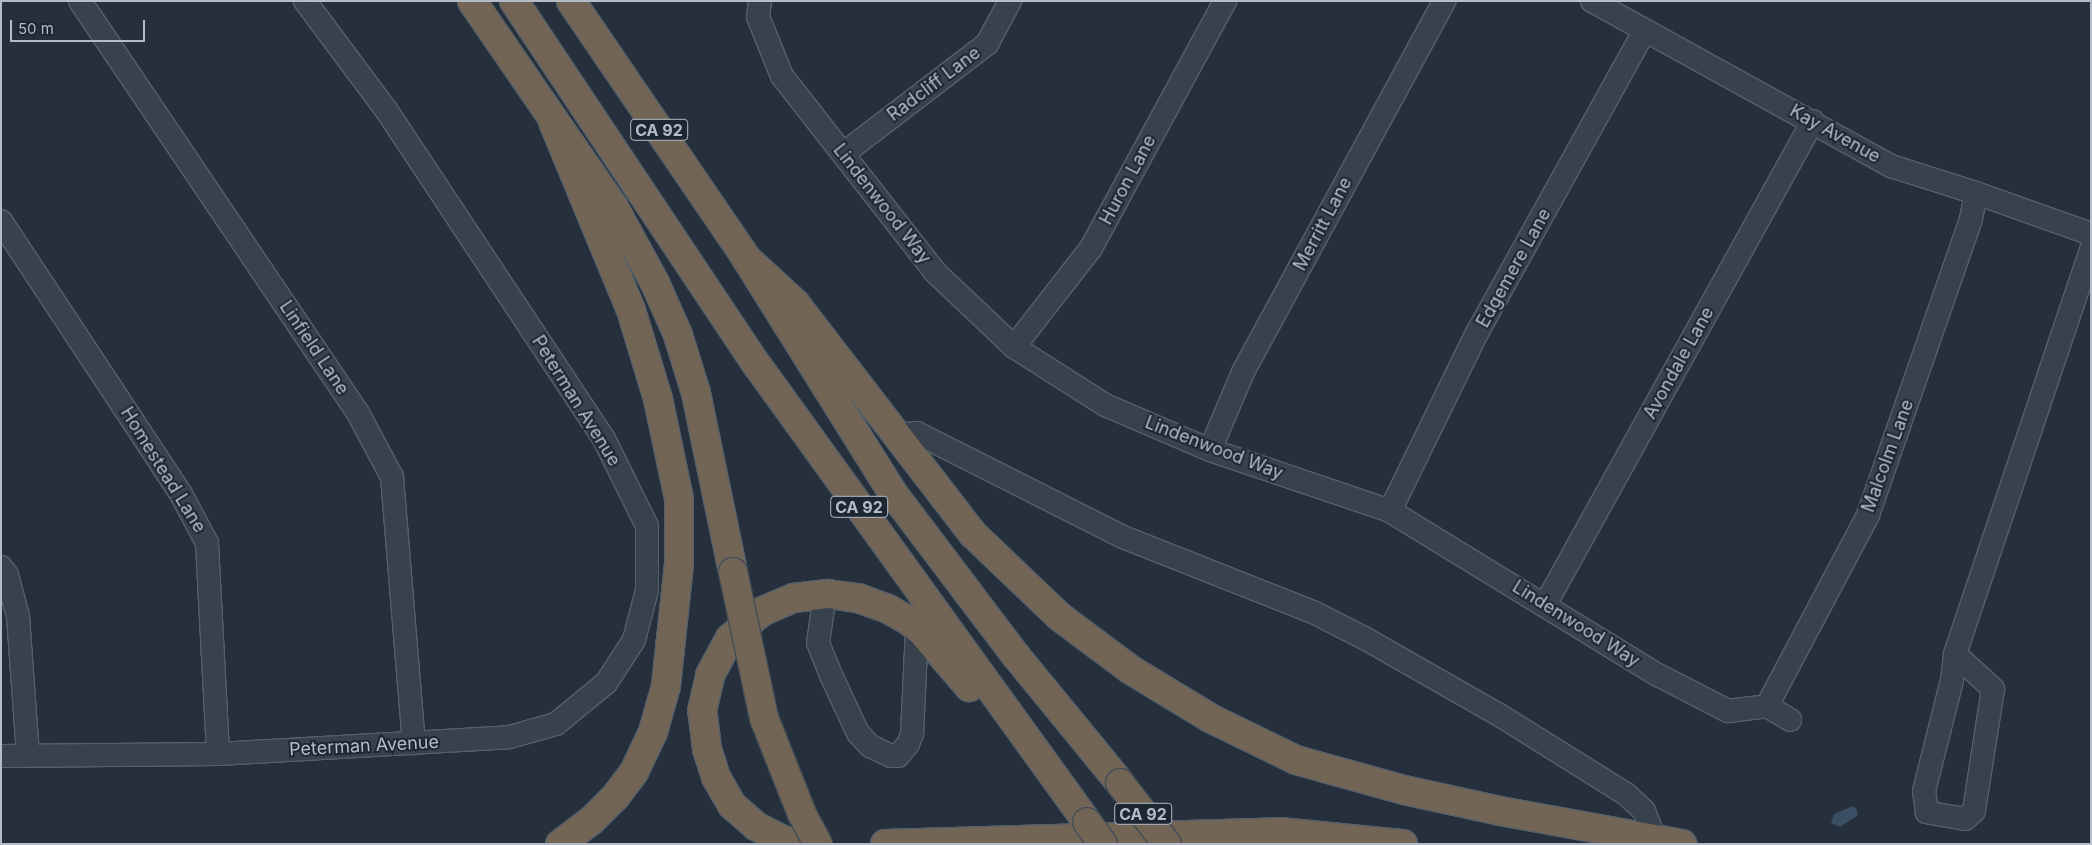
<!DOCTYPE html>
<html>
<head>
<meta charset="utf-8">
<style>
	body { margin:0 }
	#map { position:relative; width:2092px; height:845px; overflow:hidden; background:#25303c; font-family:Inter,sans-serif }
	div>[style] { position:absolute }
	.water>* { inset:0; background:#3b4f64 }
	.roads { filter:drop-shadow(1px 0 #56606a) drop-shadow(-1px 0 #56606a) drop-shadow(0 1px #56606a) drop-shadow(0 -1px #56606a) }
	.minor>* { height:22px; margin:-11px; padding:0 11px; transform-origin:11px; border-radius:11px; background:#38424c }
	.highway>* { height:28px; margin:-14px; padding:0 14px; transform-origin:14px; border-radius:14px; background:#726556 }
	.bridges { filter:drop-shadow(1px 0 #434d57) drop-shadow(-1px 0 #434d57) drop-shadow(0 1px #434d57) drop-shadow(0 -1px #434d57) }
	.highway-bridge>* { height:28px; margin:-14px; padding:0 14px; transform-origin:14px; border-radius:14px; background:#726556 }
	span { translate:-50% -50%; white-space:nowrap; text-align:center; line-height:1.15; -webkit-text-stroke:4px #1d2731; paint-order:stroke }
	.shield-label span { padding:1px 4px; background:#1d2731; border:1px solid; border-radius:4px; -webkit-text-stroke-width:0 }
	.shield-label { font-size:16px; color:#b4bdc7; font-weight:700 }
	.street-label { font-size:18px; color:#b4bdc7 }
	.frame { position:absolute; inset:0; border:2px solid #b4bdc7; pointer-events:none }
	.scale { position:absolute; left:10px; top:20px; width:135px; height:22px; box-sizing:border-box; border:2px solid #b4bdc7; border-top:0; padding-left:6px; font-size:15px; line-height:18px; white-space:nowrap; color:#b4bdc7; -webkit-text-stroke:4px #1d2731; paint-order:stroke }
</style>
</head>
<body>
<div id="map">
	<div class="water">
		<div style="clip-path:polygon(1853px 806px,1857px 810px,1857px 816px,1840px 827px,1831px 823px,1834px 814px)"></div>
	</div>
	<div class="roads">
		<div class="minor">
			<div style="left:80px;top:1px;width:499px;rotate:56deg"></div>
			<div style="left:359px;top:415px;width:70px;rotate:62deg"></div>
			<div style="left:392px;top:477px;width:267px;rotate:85.3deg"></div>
			<div style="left:760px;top:1px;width:16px;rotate:97deg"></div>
			<div style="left:758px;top:17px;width:64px;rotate:67.9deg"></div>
			<div style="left:782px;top:76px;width:249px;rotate:52deg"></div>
			<div style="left:935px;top:272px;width:109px;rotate:43.5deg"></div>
			<div style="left:1014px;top:347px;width:108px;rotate:32.5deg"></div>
			<div style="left:1105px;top:405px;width:114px;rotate:23.2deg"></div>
			<div style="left:1210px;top:450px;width:190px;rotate:18.7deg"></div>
			<div style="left:1390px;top:511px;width:314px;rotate:31.5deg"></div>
			<div style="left:1658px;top:675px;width:79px;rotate:27.2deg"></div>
			<div style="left:1728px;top:711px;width:39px;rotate:-7deg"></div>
			<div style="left:1767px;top:706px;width:27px;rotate:31deg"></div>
			<div style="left:1592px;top:1px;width:342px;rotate:28.9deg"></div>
			<div style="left:1891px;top:166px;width:89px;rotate:17.6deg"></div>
			<div style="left:1976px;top:193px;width:122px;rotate:19.6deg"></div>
			<div style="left:843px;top:154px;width:181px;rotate:-37.4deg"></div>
			<div style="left:987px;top:44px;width:49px;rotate:-61.9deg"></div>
			<div style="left:1px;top:221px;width:327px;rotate:56.6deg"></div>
			<div style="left:181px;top:494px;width:55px;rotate:62deg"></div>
			<div style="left:207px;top:543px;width:211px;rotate:87deg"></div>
			<div style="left:1014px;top:347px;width:125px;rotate:-52.1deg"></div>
			<div style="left:1091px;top:248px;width:281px;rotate:-61.5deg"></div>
			<div style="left:897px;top:435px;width:20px;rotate:-6deg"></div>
			<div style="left:917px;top:433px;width:231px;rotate:26.8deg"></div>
			<div style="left:1123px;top:537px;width:206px;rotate:21.6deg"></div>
			<div style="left:1315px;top:613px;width:57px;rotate:27deg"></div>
			<div style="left:1366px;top:639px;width:155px;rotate:29.7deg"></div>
			<div style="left:1501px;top:716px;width:147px;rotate:32deg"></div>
			<div style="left:1626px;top:794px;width:25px;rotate:43deg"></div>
			<div style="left:1644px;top:811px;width:30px;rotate:69deg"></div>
			<div style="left:1210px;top:450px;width:87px;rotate:-67deg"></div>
			<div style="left:1244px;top:370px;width:420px;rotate:-61.5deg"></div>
			<div style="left:1390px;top:511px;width:198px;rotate:-64deg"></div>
			<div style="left:1477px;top:333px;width:346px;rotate:-61deg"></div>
			<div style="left:1px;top:567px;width:10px;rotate:53deg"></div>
			<div style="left:7px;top:575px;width:42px;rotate:75deg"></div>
			<div style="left:18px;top:616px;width:138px;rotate:85.9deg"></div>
			<div style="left:825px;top:594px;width:49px;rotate:98.1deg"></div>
			<div style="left:818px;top:643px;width:32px;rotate:68deg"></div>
			<div style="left:830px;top:673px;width:66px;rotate:65deg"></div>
			<div style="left:858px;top:733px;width:18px;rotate:47deg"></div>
			<div style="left:870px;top:746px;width:23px;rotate:25deg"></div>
			<div style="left:891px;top:756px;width:7px"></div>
			<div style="left:898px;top:756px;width:16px;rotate:-50deg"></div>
			<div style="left:908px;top:744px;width:11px;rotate:-68deg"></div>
			<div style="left:912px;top:734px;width:106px;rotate:-87.3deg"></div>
			<div style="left:1545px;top:605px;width:553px;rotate:-61.03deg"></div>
			<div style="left:1955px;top:654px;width:52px;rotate:42.6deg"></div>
			<div style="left:1993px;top:689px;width:123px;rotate:98.9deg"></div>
			<div style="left:1974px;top:811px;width:12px;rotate:138deg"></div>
			<div style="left:1965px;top:819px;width:39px;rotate:-170deg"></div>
			<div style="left:1927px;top:812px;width:21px;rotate:-98deg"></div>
			<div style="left:1924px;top:791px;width:114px;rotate:-75.8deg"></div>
			<div style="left:1952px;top:680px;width:26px;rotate:-83deg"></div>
			<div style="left:1955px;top:654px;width:427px;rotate:-71.4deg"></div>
			<div style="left:1767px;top:706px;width:216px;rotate:-62.1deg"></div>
			<div style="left:1868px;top:515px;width:313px;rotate:-70.8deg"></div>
			<div style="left:1971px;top:219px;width:26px;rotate:-79deg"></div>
			<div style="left:1px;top:756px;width:217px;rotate:-0.5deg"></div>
			<div style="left:218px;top:754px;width:292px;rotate:-3.3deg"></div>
			<div style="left:510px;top:737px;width:48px;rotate:-15.8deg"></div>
			<div style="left:556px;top:724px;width:65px;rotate:-39.4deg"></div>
			<div style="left:606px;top:683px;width:51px;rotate:-56.9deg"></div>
			<div style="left:634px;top:640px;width:52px;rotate:-75.4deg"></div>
			<div style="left:647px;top:590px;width:64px;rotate:-90deg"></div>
			<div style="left:647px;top:526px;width:97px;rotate:-116.3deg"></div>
			<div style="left:604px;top:439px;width:393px;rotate:-123.5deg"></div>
			<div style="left:387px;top:111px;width:137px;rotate:-126.7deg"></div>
		</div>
		<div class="highway">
			<div style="left:472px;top:1px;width:249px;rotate:55.5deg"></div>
			<div style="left:613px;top:206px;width:88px;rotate:61.4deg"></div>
			<div style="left:655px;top:283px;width:57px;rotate:66.1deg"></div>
			<div style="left:678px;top:335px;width:61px;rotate:72.8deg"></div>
			<div style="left:696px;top:393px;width:183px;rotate:78.3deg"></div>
			<div style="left:514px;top:1px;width:438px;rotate:56.3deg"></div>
			<div style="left:757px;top:365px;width:564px;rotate:54.17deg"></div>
			<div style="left:571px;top:1px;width:311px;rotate:55.7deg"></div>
			<div style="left:746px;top:258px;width:276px;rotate:58deg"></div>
			<div style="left:892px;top:492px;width:207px;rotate:52.9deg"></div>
			<div style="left:1017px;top:657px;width:163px;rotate:50.7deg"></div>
			<div style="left:553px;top:122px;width:204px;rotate:67.5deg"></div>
			<div style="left:631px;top:310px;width:93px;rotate:73.1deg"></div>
			<div style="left:658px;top:399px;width:102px;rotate:78.1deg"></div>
			<div style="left:679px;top:499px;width:65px;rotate:90deg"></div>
			<div style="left:679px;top:564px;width:123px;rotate:96.1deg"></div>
			<div style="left:666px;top:686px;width:48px;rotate:105.8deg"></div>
			<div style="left:653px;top:732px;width:44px;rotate:115.4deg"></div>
			<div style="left:634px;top:772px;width:31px;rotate:127deg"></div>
			<div style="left:615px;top:797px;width:33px;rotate:135deg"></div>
			<div style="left:592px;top:820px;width:40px;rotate:143deg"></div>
			<div style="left:746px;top:258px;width:67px;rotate:42.6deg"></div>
			<div style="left:795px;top:303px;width:292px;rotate:52.4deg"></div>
			<div style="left:973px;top:534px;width:120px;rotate:43.7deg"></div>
			<div style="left:1060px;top:617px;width:89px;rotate:36.7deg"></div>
			<div style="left:1131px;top:670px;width:95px;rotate:31.2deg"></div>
			<div style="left:1212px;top:719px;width:93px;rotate:26deg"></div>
			<div style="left:1296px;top:760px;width:112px;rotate:15.5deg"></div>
			<div style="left:1404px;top:790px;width:98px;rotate:12.3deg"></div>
			<div style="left:1500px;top:811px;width:185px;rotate:10.3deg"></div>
			<div style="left:799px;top:844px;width:16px;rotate:-166deg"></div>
			<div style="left:783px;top:840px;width:30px;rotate:-153deg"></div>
			<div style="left:756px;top:826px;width:32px;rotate:-139deg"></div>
			<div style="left:732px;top:805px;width:32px;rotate:-120deg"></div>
			<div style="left:716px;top:777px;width:29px;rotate:-108deg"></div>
			<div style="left:707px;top:749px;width:38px;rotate:-97deg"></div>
			<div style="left:702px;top:711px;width:37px;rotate:-77deg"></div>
			<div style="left:710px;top:675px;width:42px;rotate:-61.6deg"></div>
			<div style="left:730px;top:638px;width:43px;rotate:-39.3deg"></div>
			<div style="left:763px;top:611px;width:34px;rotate:-23deg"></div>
			<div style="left:794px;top:598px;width:34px;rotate:-7deg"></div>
			<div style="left:828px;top:594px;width:30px;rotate:8deg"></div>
			<div style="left:858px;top:598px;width:32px;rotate:20deg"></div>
			<div style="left:888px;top:609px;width:23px;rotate:29deg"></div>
			<div style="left:908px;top:620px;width:17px;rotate:40deg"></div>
			<div style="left:921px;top:631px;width:74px;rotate:49.4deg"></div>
			<div style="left:885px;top:844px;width:395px;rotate:-1.7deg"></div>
			<div style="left:1280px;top:832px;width:124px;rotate:5.6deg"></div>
		</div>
	</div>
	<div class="bridges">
		<div class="highway-bridge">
			<div style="left:733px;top:572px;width:149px;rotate:78deg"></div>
			<div style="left:764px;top:718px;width:103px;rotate:68.4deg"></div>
			<div style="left:802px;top:814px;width:34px;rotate:62deg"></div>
			<div style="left:1120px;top:783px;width:77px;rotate:52.4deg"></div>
			<div style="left:1087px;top:822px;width:27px;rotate:54deg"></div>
		</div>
	</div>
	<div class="shield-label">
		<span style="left:659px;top:130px">CA 92</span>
		<span style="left:859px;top:507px">CA 92</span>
		<span style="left:1143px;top:814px">CA 92</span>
	</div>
	<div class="street-label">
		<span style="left:934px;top:84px;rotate:-37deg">Radcliff Lane</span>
		<span style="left:1835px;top:134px;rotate:29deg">Kay Avenue</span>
		<span style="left:1128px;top:180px;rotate:-62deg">Huron Lane</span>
		<span style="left:882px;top:204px;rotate:52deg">Lindenwood Way</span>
		<span style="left:1323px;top:224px;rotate:-62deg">Merritt Lane</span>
		<span style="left:1514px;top:268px;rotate:-61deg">Edgemere Lane</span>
		<span style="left:314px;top:348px;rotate:56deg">Linfield Lane</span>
		<span style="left:1679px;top:363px;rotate:-61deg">Avondale Lane</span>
		<span style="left:576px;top:401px;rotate:58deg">Peterman Avenue</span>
		<span style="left:1214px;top:448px;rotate:21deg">Lindenwood Way</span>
		<span style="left:1888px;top:456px;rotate:-70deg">Malcolm Lane</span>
		<span style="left:163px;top:470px;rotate:58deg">Homestead Lane</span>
		<span style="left:1576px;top:624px;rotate:32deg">Lindenwood Way</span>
		<span style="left:364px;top:746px;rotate:-3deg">Peterman Avenue</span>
	</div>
	<div class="frame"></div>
	<div class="scale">50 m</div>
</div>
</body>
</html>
